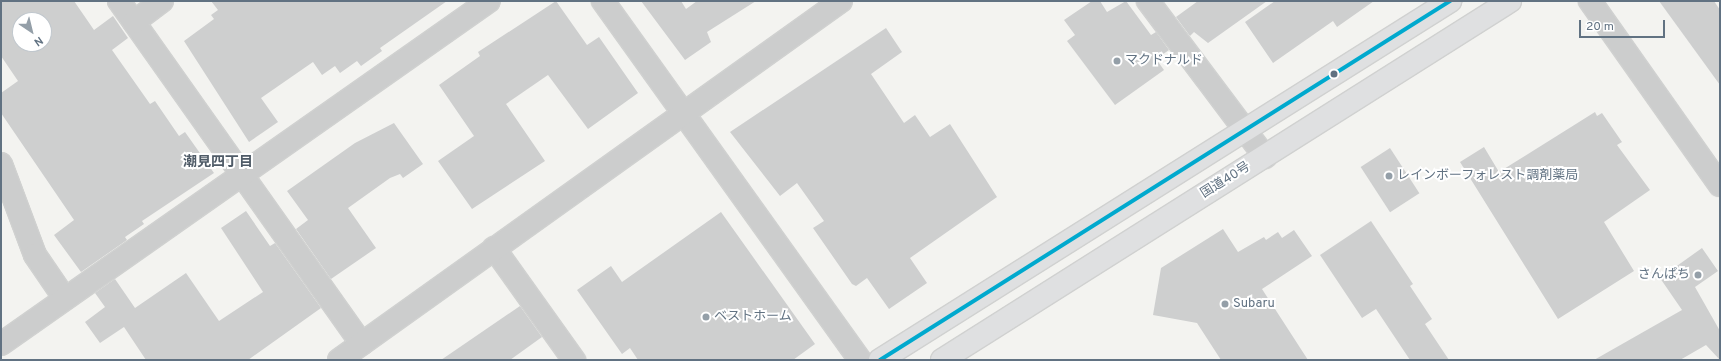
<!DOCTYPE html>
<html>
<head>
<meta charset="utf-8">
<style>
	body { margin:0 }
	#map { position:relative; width:1721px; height:361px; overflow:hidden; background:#f3f3f0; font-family:Overpass,"Noto Sans JP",sans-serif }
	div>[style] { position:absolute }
	.building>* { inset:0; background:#cecfcf; transform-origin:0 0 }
	.roads { filter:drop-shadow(1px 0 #d0d1d0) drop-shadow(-1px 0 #d0d1d0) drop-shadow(0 1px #d0d1d0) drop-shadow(0 -1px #d0d1d0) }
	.minor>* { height:22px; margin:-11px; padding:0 11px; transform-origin:11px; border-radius:11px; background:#cccdcd }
	.tertiary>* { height:22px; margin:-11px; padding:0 11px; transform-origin:11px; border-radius:11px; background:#cccdcd }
	.trunk>* { height:22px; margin:-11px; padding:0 11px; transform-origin:11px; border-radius:11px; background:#dfe0e1 }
	.bus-1>* { height:4px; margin:-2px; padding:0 2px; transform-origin:2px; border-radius:2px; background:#00a9ce }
	.dots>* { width:11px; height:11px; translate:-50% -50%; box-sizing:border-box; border:2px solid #fff; border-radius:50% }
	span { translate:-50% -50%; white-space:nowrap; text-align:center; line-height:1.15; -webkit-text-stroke:4px #fff; paint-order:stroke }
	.poi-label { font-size:13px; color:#617282 }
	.left { translate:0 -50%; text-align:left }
	.right { translate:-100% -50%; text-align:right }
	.street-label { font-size:13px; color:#617282 }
	.neighbourhood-label { font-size:14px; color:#4f5b67; font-weight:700 }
	.frame { position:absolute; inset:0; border:2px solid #617282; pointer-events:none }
	.north { position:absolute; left:12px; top:12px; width:40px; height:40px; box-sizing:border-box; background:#fff; border:1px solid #c0c7cd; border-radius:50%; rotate:145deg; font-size:11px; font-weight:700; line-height:16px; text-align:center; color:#617282 }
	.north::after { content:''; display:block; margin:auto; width:14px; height:18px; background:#949fa8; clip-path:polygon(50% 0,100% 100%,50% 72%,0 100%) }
	.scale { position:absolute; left:1579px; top:20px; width:86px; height:18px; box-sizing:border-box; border:2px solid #617282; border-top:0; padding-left:5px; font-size:12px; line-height:14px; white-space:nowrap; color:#617282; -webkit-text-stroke:3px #fff; paint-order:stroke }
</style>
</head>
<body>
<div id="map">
	<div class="building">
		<div style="clip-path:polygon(evenodd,1px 1px,74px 1px,94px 30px,113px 16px,128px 38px,112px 50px,150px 104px,155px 101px,179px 136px,185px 132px,214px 173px,142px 221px,144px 224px,125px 237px,127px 240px,81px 272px,54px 235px,74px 220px,1px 113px,1px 93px,18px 81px,1px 56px,1px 1px,20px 20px,44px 20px,44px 44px,20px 44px,20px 20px)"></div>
		<div style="clip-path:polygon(211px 1px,447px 1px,380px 48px,382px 51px,361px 66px,357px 61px,340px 73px,335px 66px,322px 75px,313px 62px,261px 98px,278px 122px,249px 142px,184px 41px,214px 19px,211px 15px,218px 10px)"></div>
		<div style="clip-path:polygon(556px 1px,587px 45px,599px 37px,638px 93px,588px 129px,548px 75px,506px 104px,545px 161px,472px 209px,438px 161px,474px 136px,439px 85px,480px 56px,478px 52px)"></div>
		<div style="clip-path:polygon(641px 1px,681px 1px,686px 9px,697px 1px,756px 1px,707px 32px,711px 42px,685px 60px)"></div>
		<div style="clip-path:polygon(1092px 1px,1100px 1px,1107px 12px,1126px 1px,1151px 35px,1156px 32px,1169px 50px,1156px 59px,1164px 70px,1115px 105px,1067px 41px,1075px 35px,1064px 20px)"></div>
		<div style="clip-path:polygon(1198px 1px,1267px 1px,1208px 43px,1194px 32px,1190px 36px,1176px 17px)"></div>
		<div style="clip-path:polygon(1275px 1px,1374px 1px,1337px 27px,1333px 21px,1273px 63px,1245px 22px)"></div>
		<div style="clip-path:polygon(1659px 1px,1714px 1px,1720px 10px,1720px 85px)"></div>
		<div style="clip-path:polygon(886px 28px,902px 52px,871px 74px,904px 123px,915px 115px,930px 137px,950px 124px,997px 197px,910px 258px,927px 283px,889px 309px,867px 278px,856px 286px,852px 284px,813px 228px,824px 221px,797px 183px,780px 196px,730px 132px)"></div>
		<div style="clip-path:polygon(1595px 112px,1597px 116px,1602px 113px,1622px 142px,1617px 145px,1650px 190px,1604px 222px,1634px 271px,1558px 319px,1460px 162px,1484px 147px,1499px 172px)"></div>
		<div style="clip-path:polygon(394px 123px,423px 164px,403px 178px,400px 174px,390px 178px,348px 208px,376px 248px,331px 279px,296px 229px,308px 220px,287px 191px,355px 143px)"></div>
		<div style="left:1390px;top:148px;width:54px;height:35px;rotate:57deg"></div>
		<div style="clip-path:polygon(246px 211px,270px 246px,275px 243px,321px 308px,248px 360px,146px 360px,124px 327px,100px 343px,85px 322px,105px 307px,95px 293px,115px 279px,135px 308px,186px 273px,219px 321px,263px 292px,221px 228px)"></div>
		<div style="clip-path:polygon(721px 212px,815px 344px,793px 360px,638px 360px,630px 348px,622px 354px,577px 290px,611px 266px,622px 282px)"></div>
		<div style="clip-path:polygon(1371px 221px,1413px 284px,1410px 286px,1432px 319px,1425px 324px,1449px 360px,1410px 360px,1376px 309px,1362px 318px,1320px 255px)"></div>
		<div style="clip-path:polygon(1223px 229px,1238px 252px,1264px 237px,1266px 240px,1278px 232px,1282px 238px,1294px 230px,1312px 256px,1262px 289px,1308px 360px,1221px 360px,1197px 323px,1153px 315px,1161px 268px)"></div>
		<div style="clip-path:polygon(1702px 248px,1718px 271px,1695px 287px,1720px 331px,1720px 360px,1706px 345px,1680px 360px,1594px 360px,1682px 310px,1660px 278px)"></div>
		<div style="clip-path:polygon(520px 306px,542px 337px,510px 360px,441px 360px)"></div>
	</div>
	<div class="roads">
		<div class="minor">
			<div style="left:119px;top:1px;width:420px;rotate:54.7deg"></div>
			<div style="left:603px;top:1px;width:442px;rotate:54.4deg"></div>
			<div style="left:1148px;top:1px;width:195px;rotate:53.1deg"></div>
			<div style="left:134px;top:22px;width:35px;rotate:-37deg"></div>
			<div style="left:1px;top:164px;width:97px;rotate:69.5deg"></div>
			<div style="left:35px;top:255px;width:53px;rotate:55.7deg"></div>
			<div style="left:494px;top:248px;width:138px;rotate:54.5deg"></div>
			<div style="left:1px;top:344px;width:596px;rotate:-35.1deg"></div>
		</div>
		<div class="tertiary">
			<div style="left:1590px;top:1px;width:225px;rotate:54.8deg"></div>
			<div style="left:339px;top:360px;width:617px;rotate:-35.57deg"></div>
		</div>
		<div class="trunk">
			<div style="left:880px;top:360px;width:674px;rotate:-32.2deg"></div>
			<div style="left:942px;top:360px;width:672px;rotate:-32.29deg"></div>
		</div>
	</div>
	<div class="bus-1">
		<div style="left:880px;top:360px;width:674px;rotate:-32.2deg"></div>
	</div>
	<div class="dots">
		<div style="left:1117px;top:61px;background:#949fa8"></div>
		<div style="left:1334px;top:74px;background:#617282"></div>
		<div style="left:1389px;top:176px;background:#949fa8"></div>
		<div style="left:1698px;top:275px;background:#949fa8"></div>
		<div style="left:1225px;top:304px;background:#949fa8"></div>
		<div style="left:706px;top:317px;background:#949fa8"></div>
	</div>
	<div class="poi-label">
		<span class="left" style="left:1125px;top:61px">マクドナルド</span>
		<span class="left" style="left:1397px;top:176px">レインボーフォレスト調剤薬局</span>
		<span class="right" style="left:1690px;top:275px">さんぱち</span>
		<span class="left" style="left:1233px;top:304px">Subaru</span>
		<span class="left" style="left:714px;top:317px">ベストホーム</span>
	</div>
	<div class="street-label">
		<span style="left:1226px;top:181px;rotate:-32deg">国道40号</span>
	</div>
	<div class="neighbourhood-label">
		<span style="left:218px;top:163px">潮見四丁目</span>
	</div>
	<div class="frame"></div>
	<div class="north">N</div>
	<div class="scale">20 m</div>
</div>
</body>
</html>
